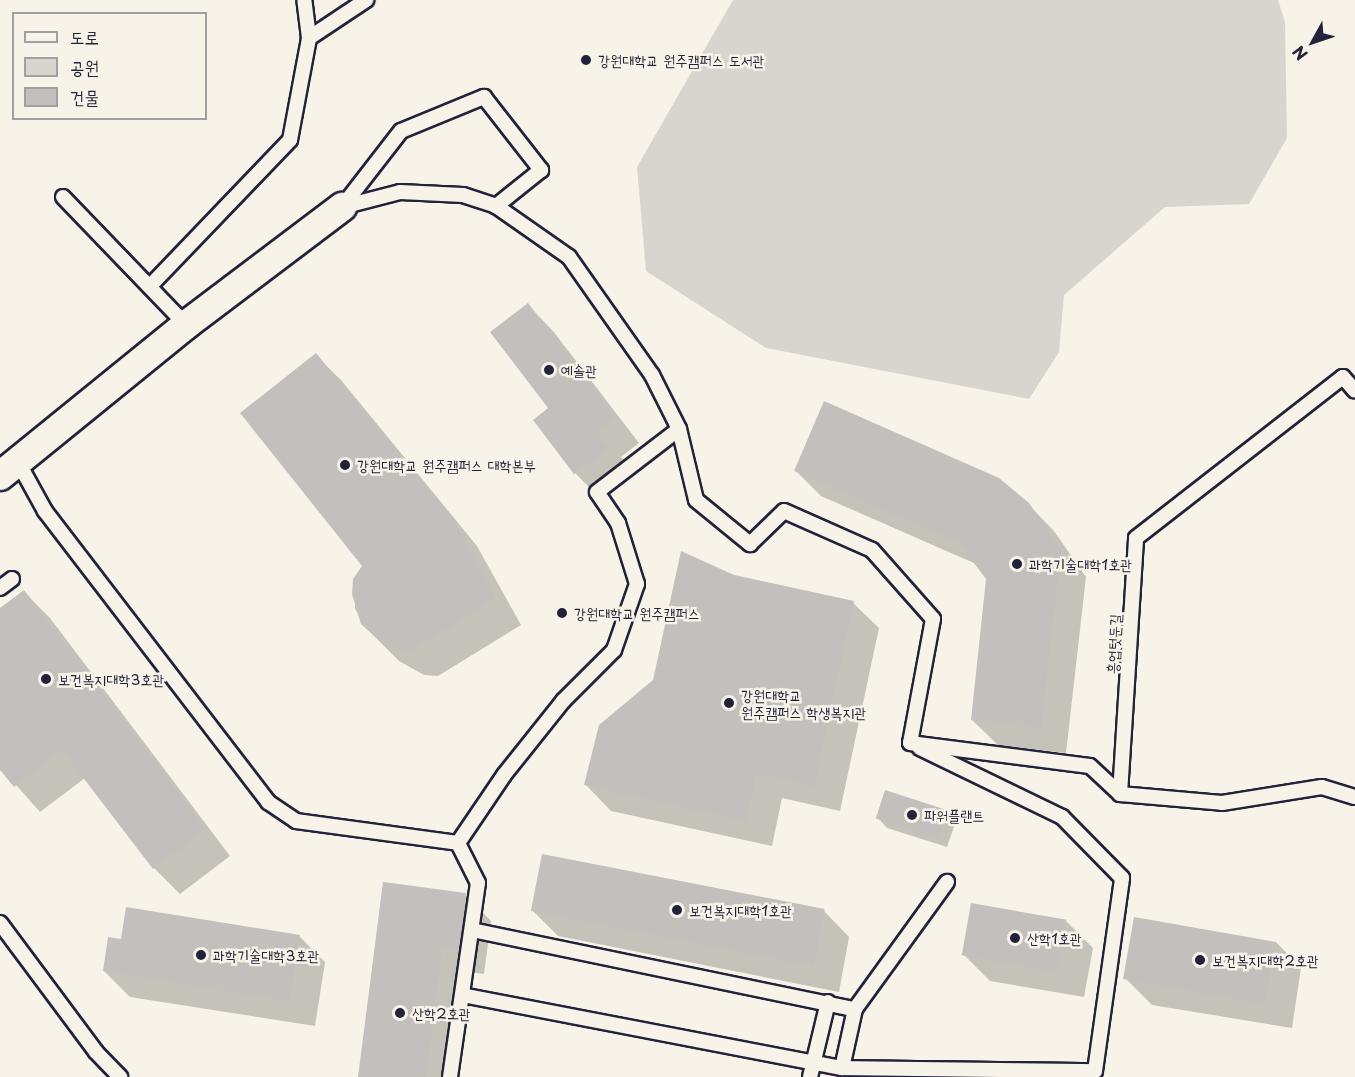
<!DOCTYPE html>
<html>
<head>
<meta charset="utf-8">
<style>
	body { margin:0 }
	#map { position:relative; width:1355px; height:1077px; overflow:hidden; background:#f7f3e8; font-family:"Playpen Sans","Poor Story",sans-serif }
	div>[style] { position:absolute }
	.green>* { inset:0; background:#d8d5cf }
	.shadow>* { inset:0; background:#0003 }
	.building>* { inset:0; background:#c2bfbd; transform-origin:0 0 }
	.roads { filter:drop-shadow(2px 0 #22223b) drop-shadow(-2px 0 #22223b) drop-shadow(0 2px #22223b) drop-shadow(0 -2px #22223b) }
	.service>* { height:14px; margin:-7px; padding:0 7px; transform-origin:7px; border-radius:7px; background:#f7f3e8 }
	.minor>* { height:28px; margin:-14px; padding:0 14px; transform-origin:14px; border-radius:14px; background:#f7f3e8 }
	.dots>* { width:16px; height:16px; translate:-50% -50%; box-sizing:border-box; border:3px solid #f7f3e8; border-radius:50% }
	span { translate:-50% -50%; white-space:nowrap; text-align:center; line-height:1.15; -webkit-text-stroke:5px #f7f3e8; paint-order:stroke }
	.poi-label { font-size:15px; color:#22223b }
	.left { translate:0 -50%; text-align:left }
	.street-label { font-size:15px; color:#22223b }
	.legend { position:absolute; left:12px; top:12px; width:195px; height:108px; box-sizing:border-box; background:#f7f3e8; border:2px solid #a29fa3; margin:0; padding:8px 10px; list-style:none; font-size:18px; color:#22223b }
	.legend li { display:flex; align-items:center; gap:12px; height:30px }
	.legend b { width:30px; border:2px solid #a29fa3 }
	.north { position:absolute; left:1283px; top:12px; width:60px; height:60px; -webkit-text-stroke:4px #f7f3e8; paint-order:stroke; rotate:230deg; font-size:16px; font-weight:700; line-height:24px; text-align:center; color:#22223b }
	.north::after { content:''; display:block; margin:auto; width:21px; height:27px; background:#22223b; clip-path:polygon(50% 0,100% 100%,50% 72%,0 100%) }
</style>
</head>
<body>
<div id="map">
	<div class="green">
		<div style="clip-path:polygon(733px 0,1278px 0,1285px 22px,1287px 138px,1249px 204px,1165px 207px,1064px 295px,1059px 352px,1029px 399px,766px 348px,646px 271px,637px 167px)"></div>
	</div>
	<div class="shadow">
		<div style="clip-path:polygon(528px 305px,553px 331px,639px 443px,621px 457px,634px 474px,601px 499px,575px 473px,535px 420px,551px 408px)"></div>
		<div style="clip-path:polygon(315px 355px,341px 380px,477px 546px,521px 625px,438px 676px,424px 675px,399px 661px,372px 634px,355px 609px,355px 579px,364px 566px)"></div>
		<div style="clip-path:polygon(795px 470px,1028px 504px,1054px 531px,1086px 577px,1066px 753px,998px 745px,972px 720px,988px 578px,976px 564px,821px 496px)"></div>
		<div style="clip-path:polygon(24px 592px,50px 618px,230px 856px,180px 894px,154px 868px,85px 778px,40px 812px,0 767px,0 610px)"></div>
		<div style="clip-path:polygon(853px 603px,879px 628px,840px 811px,782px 798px,772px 846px,611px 811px,586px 785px,654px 681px)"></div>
		<div style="clip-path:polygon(946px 812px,956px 821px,947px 847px,887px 828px,878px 818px)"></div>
		<div style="clip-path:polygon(465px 895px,491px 921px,484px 974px,468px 972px,454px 1077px,359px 1077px)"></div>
		<div style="clip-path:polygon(532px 910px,824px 911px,849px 937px,839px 992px,558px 936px)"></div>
		<div style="clip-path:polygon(1067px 922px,1093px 948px,1084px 997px,990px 981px,964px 955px)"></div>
		<div style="clip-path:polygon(299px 936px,325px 962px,315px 1026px,130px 997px,104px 971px,122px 941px)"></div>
		<div style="clip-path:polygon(1276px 942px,1301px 968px,1292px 1028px,1152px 1005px,1126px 979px)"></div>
	</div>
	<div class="building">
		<div style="clip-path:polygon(528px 303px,615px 417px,596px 431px,609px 448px,574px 474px,533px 420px,548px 408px,490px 332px)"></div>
		<div style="clip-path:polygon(316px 353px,452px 518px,496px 598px,411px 651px,384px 645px,361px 624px,352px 594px,353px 579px,362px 566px,240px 413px)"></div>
		<div style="clip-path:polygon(824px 401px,999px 478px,1029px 503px,1061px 550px,1041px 728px,971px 720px,986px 579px,958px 542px,794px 471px)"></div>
		<div style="clip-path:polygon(681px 551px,734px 575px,854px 601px,814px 786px,756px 773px,746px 821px,584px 785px,599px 725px,653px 680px)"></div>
		<div style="clip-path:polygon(24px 590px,206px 829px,153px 869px,62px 750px,14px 787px,0 770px,0 608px)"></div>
		<div style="left:885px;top:790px;width:65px;height:30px;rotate:18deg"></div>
		<div style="left:542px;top:854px;width:288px;height:58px;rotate:11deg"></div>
		<div style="clip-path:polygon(383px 882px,466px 893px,459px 949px,442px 947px,426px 1077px,358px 1077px)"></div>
		<div style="left:971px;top:903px;width:97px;height:53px;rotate:10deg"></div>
		<div style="clip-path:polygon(126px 907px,300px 935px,290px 1001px,103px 971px,108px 937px,121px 939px)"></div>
		<div style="left:1134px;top:917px;width:144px;height:63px;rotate:10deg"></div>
	</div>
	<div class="roads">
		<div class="service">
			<div style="left:309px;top:38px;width:69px;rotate:-33.7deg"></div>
			<div style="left:63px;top:197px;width:178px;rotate:46.1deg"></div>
			<div style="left:342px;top:207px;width:60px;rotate:-14.5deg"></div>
			<div style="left:400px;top:192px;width:63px;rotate:2.7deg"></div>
			<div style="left:463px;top:195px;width:35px;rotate:18deg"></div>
			<div style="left:496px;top:206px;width:89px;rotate:34.9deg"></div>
			<div style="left:569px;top:257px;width:144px;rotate:54.9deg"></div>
			<div style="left:652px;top:375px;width:60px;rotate:63.4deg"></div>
			<div style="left:679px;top:429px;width:73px;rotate:76.5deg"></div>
			<div style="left:696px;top:500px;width:70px;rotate:39.2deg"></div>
			<div style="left:750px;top:544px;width:47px;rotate:-44.1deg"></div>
			<div style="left:784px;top:511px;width:96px;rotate:23.9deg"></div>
			<div style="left:872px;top:550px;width:92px;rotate:48.5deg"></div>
			<div style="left:933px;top:619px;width:126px;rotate:100.5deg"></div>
			<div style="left:910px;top:743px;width:181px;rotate:7.3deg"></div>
			<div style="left:1090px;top:766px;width:41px;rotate:43deg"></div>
			<div style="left:342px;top:207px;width:96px;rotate:-52.2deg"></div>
			<div style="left:401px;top:131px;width:90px;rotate:-22.3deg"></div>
			<div style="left:484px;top:97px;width:93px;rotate:52deg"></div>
			<div style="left:541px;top:170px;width:58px;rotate:141.3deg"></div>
			<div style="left:151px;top:285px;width:201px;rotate:-46.2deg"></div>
			<div style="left:290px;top:140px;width:104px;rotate:-79.4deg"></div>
			<div style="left:309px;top:38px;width:38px;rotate:-97deg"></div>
			<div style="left:18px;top:462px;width:56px;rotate:61.1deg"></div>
			<div style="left:45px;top:511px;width:367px;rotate:52.5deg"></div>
			<div style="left:268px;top:802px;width:34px;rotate:34deg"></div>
			<div style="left:296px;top:821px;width:163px;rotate:7.7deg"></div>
			<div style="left:0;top:588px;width:15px;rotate:-37deg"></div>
			<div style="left:1120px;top:794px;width:256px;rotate:-86.4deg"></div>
			<div style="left:1136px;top:538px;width:262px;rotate:-37.9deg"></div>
			<div style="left:1343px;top:377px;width:18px;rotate:49deg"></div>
			<div style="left:1120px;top:794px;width:102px;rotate:5deg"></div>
			<div style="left:1222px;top:803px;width:101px;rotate:-9.1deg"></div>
			<div style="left:1322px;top:787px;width:34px;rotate:17deg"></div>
			<div style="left:0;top:923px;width:161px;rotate:53.3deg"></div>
			<div style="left:96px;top:1052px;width:35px;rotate:46deg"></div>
			<div style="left:472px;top:930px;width:391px;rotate:11.7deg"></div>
			<div style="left:462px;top:995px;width:387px;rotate:10.9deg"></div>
			<div style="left:842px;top:1068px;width:253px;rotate:0.7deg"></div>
			<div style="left:1095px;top:1071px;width:195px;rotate:-82deg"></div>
			<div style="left:1122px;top:878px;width:86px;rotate:-134.5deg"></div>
			<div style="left:1062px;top:817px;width:158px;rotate:-154.1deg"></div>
			<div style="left:842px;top:1068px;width:60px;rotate:-77.6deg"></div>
			<div style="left:855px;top:1009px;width:157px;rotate:-54.1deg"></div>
			<div style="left:450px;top:1077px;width:196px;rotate:-81.8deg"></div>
			<div style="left:478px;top:883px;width:45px;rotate:-116.6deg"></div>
			<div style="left:458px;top:843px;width:82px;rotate:-55.9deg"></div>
			<div style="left:504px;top:775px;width:95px;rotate:-51.4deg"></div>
			<div style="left:563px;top:701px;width:72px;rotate:-45deg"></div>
			<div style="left:614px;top:650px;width:70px;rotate:-70.8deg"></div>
			<div style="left:637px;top:584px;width:64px;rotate:-107.3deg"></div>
			<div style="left:618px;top:523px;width:37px;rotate:-124deg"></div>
			<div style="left:597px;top:492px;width:103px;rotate:-37.5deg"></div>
			<div style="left:810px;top:1077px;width:77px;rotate:-76.5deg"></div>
		</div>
		<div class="minor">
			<div style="left:0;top:476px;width:240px;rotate:-39.1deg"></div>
			<div style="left:186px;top:325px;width:196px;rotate:-37.1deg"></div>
		</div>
	</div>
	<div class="dots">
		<div style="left:586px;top:60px;background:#22223b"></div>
		<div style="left:549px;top:370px;background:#22223b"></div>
		<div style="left:345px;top:465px;background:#22223b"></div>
		<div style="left:1017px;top:564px;background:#22223b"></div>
		<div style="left:562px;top:613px;background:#22223b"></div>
		<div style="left:46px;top:679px;background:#22223b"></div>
		<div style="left:729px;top:703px;background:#22223b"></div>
		<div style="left:912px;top:815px;background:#22223b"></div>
		<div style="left:677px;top:910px;background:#22223b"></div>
		<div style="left:1015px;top:938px;background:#22223b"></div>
		<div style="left:201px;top:955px;background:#22223b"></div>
		<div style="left:1200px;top:960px;background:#22223b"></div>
		<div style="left:400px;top:1013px;background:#22223b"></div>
	</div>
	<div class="poi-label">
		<span class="left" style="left:598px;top:60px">강원대학교 원주캠퍼스 도서관</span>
		<span class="left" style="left:561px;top:370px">예솔관</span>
		<span class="left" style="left:357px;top:465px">강원대학교 원주캠퍼스 대학본부</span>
		<span class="left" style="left:1029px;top:564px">과학기술대학1호관</span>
		<span class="left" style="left:574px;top:613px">강원대학교 원주캠퍼스</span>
		<span class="left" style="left:58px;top:679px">보건복지대학3호관</span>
		<span class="left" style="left:741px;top:703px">강원대학교<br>원주캠퍼스 학생복지관</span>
		<span class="left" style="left:924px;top:815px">파워플랜트</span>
		<span class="left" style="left:689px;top:910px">보건복지대학1호관</span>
		<span class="left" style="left:1027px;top:938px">산학1호관</span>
		<span class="left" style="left:213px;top:955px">과학기술대학3호관</span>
		<span class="left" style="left:1212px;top:960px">보건복지대학2호관</span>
		<span class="left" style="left:412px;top:1013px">산학2호관</span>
	</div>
	<div class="street-label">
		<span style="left:1113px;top:644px;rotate:-87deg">흥업텃둔길</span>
	</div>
	<ul class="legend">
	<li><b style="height:8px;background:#f7f3e8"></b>도로</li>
	<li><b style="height:16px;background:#d8d5cf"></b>공원</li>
	<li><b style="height:16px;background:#c2bfbd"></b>건물</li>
	</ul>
	<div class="north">N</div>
</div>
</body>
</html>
